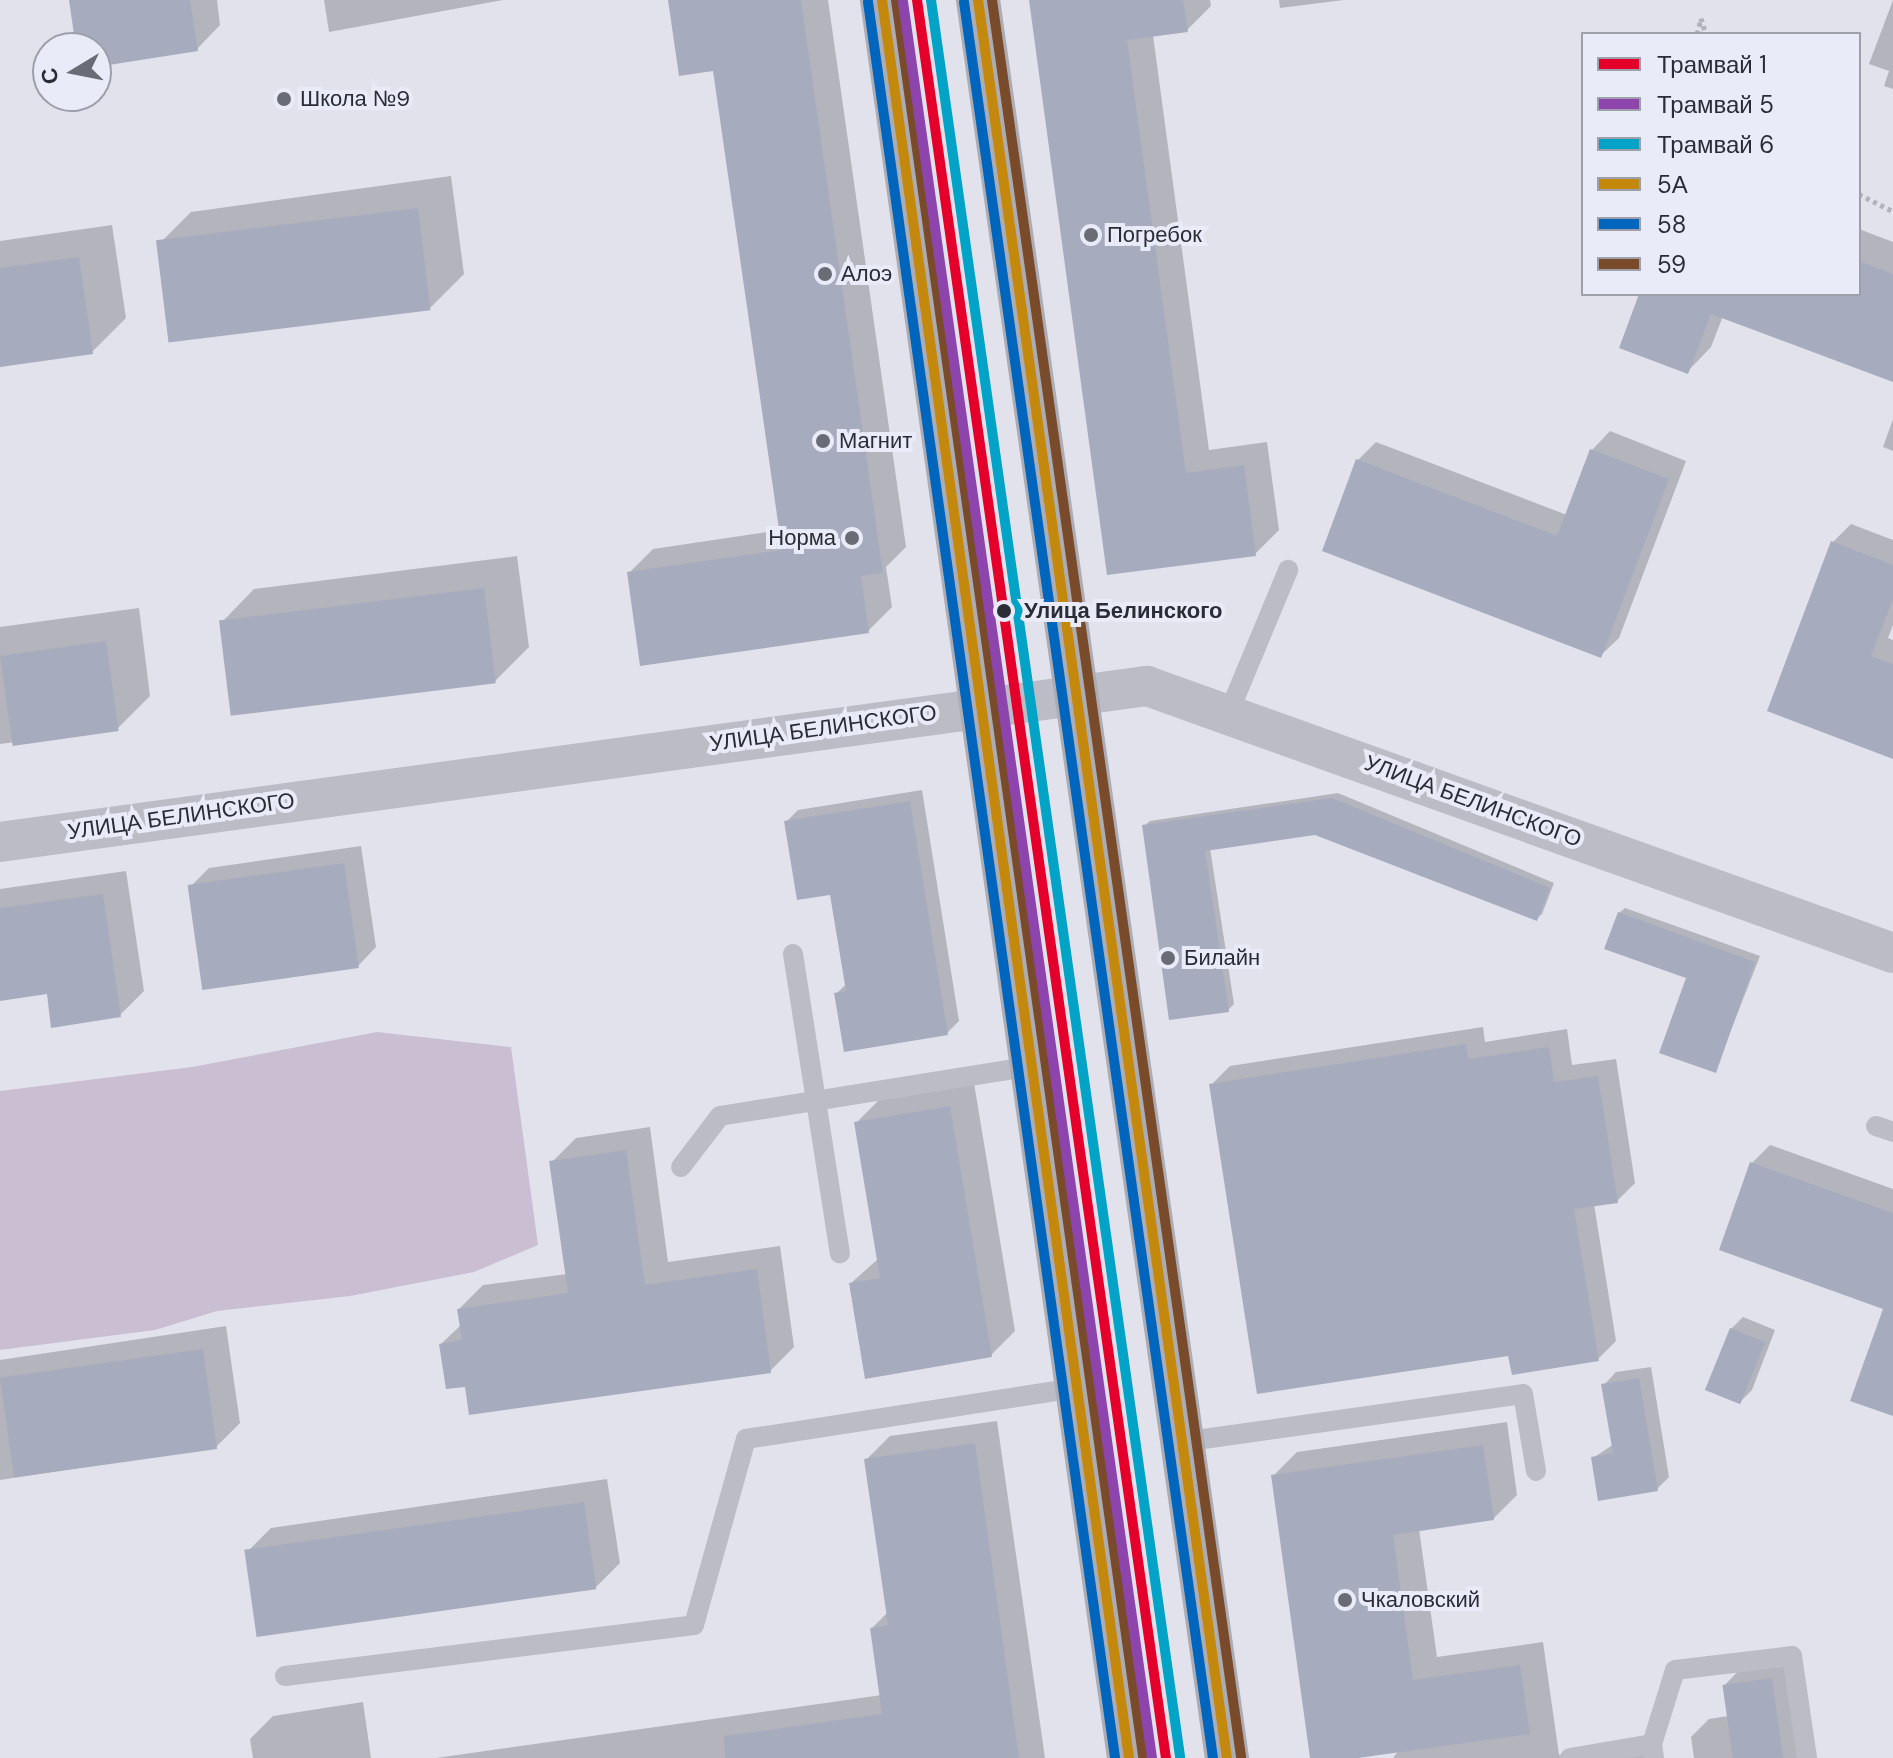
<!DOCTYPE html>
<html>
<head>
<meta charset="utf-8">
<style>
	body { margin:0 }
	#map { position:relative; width:1893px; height:1758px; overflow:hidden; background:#e2e2ec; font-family:"DM Sans",sans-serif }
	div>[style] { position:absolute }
	.green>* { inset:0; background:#cabed2 }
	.shadow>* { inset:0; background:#0003 }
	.building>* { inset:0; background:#a6acbe; transform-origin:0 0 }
	.path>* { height:5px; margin-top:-2.5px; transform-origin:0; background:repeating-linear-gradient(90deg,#b2b2bc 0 4px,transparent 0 8px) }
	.lane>* { height:20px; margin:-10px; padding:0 10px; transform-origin:10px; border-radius:10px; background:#bbbcc5 }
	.street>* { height:40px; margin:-20px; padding:0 20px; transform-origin:20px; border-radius:20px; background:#bbbcc5 }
	.secondary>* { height:44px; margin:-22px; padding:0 22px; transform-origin:22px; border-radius:22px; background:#acacb5 }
	.bus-1>* { height:10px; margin:-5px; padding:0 5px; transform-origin:5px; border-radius:5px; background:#c4880d }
	.bus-2>* { height:10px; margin:-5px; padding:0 5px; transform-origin:5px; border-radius:5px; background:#0065bd }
	.bus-3>* { height:10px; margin:-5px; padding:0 5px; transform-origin:5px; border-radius:5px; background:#7a4b2a }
	.tram-1>* { height:10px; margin:-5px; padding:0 5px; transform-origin:5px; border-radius:5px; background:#e4002b }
	.tram-2>* { height:10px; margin:-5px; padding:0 5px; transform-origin:5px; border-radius:5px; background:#8e44ad }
	.tram-3>* { height:10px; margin:-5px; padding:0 5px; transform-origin:5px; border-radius:5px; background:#02a3c6 }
	.dots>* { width:22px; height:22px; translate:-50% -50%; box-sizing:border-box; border:4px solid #eaebf8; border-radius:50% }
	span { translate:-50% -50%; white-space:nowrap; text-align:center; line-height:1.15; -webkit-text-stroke:8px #eaebf8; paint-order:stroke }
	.poi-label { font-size:22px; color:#2a2d35 }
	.left { translate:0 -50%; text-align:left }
	.right { translate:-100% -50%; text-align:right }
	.stop-label { font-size:22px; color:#2a2d35; font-weight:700 }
	.street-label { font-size:22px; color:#2a2d35 }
	.legend { position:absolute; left:1581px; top:32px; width:280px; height:264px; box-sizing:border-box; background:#eaebf8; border:2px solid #9d9faa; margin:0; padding:10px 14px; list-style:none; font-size:24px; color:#2a2d35 }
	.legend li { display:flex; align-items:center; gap:16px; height:40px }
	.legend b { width:40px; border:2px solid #9d9faa }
	.north { position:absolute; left:32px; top:32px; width:80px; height:80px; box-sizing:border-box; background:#eaebf8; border:2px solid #9d9faa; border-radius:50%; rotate:260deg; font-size:22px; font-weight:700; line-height:32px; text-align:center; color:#2a2d35 }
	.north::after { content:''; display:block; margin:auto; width:28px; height:36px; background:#6a6c75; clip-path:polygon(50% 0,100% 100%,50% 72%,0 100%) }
</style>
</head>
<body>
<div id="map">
	<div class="green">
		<div style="clip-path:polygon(377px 1032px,511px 1047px,538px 1245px,474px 1272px,350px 1296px,217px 1311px,155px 1330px,0 1350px,0 1091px,192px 1067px)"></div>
	</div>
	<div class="shadow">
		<div style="clip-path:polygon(71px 0,217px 0,220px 25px,197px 49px,96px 65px,96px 48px,78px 48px)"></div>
		<div style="clip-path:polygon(324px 0,503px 0,329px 32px)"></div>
		<div style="clip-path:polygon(670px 0,828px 0,906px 547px,886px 567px,892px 607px,868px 631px,629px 573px,653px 549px,781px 530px,715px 69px)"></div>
		<div style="clip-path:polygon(1031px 0,1210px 0,1211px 6px,1187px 30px,1153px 35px,1209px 450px,1267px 442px,1279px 530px,1255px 554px,1109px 573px)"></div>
		<div style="clip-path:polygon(1279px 0,1344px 0,1280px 8px)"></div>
		<div style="clip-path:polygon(1893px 0,1893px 89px,1884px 86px,1889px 71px,1869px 64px)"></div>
		<div style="clip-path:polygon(451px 176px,464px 274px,430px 308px,158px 245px,191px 212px)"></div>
		<div style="clip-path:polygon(112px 225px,126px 318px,92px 352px,0 365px,0 241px)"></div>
		<div style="clip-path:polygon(1859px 229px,1893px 242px,1893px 380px,1723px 316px,1711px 347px,1688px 371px,1641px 294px,1859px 294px)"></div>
		<div style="clip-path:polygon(1893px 419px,1893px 451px,1883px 447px)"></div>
		<div style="clip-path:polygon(1610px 431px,1686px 461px,1619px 638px,1600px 656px,1358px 460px,1376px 442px,1567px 515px,1592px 450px)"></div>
		<div style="clip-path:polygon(1851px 524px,1893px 540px,1893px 625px,1888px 638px,1893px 640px,1893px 757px,1833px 542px)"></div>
		<div style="clip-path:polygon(517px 556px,529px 647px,495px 681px,221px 623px,254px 589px)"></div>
		<div style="clip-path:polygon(139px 608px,150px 696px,117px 729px,0 744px,0 627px)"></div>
		<div style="clip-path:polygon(922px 790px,959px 1021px,947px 1033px,836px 994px,847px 983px,832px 893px,786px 822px,798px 810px)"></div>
		<div style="clip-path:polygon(1338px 793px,1554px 883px,1542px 914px,1536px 919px,1315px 833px,1210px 848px,1234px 1004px,1228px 1010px,1144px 826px,1150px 821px)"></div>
		<div style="clip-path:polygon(361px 846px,376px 947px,358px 966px,191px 886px,209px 868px)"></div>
		<div style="clip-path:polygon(126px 871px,144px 991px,120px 1015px,49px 992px,0 999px,0 889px)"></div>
		<div style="clip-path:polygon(1625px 908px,1760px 956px,1715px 1071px,1689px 977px,1619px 913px)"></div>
		<div style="clip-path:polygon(1483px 1027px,1485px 1042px,1567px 1029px,1572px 1065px,1616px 1059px,1635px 1183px,1617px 1201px,1594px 1204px,1616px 1341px,1598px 1359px,1510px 1353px,1212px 1084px,1230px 1066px)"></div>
		<div style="clip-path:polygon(974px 1083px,1015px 1331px,991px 1355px,851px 1283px,878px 1259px,856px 1123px,880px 1099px)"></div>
		<div style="clip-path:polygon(650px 1127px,668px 1262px,780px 1246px,794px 1347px,770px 1371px,467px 1384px,441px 1344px,462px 1324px,459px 1309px,483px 1285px,567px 1274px,552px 1162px,576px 1138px)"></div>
		<div style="clip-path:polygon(1770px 1145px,1893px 1189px,1893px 1414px,1886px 1308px,1752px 1163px)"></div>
		<div style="clip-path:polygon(1743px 1317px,1775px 1330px,1752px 1390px,1740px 1402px,1731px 1329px)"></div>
		<div style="clip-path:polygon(226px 1326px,240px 1423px,216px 1447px,0 1480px,0 1360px)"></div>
		<div style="clip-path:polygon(1651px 1367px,1669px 1477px,1657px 1489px,1593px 1458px,1614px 1444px,1604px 1385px,1616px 1372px)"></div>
		<div style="clip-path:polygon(997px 1421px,1045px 1758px,436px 1758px,882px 1695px,872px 1628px,888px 1612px,867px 1459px,890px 1436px)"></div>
		<div style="clip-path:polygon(1507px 1422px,1517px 1495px,1493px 1519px,1419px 1529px,1437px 1657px,1543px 1642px,1559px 1755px,1644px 1743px,1646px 1758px,1393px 1758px,1399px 1750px,1312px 1758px,1273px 1476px,1297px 1452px)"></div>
		<div style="clip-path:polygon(607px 1479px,620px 1563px,596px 1587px,247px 1552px,271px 1528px)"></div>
		<div style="clip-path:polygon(1789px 1660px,1803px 1758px,1694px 1758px,1691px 1737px,1709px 1719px,1728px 1716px,1724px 1686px,1742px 1667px)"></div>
		<div style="clip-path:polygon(363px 1702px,371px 1758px,253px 1758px,250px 1739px,273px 1716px)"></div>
	</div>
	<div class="building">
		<div style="clip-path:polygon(69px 0,190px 0,198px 51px,96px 67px,96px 48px,76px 48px)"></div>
		<div style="clip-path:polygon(668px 0,801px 0,883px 573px,861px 576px,869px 633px,640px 666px,627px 572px,782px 550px,713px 71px,679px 76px)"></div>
		<div style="clip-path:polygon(1029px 0,1183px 0,1188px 32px,1127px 40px,1186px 473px,1244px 465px,1256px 556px,1107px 575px)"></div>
		<div style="left:418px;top:208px;width:103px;height:264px;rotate:83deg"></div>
		<div style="clip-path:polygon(79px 257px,93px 354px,0 367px,0 268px)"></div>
		<div style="clip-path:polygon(1859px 261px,1893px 274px,1893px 382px,1711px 314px,1688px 374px,1619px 348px,1639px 294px,1859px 294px)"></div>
		<div style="clip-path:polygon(1590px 449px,1669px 479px,1601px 658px,1322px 551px,1356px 459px,1557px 536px)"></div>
		<div style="clip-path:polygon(1831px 541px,1893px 565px,1893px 599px,1871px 656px,1893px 664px,1893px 759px,1767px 711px)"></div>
		<div style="left:484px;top:588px;width:96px;height:267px;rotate:83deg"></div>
		<div style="left:106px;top:641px;width:91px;height:107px;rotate:82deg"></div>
		<div style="clip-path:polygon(1332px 798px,1550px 888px,1537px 921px,1315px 835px,1205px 851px,1229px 1012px,1169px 1020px,1142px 825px)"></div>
		<div style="clip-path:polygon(910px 801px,948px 1035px,844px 1052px,834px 993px,846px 991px,830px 895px,797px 900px,784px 821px)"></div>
		<div style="left:344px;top:863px;width:106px;height:158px;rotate:82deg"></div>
		<div style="clip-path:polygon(103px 894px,121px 1017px,51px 1028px,47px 994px,0 1001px,0 908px)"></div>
		<div style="clip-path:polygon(1618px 912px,1755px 962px,1716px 1073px,1659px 1053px,1686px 978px,1604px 949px)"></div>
		<div style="clip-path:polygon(1466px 1044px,1468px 1059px,1549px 1047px,1554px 1082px,1598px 1076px,1618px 1203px,1574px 1209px,1599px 1361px,1512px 1375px,1508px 1356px,1257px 1394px,1209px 1084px)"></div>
		<div style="clip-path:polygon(950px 1106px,992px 1357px,865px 1379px,849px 1283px,880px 1278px,854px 1122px)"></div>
		<div style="clip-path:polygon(626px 1150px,645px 1285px,757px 1269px,771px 1373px,469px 1415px,465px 1387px,446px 1389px,439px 1344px,462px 1340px,457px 1309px,568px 1293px,549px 1161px)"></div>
		<div style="clip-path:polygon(1750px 1162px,1893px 1213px,1893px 1416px,1850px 1401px,1883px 1309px,1719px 1250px)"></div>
		<div style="left:1730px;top:1328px;width:38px;height:67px;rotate:22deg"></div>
		<div style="left:203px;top:1349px;width:101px;height:205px;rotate:82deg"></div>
		<div style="clip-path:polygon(1639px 1378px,1658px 1491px,1598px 1501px,1591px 1457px,1613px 1453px,1601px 1384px)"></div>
		<div style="clip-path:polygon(975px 1443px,1019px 1758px,725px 1758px,724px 1736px,882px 1714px,870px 1628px,888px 1625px,864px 1459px)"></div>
		<div style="clip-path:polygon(1483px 1445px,1494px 1520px,1393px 1535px,1413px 1680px,1520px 1665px,1530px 1734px,1358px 1758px,1310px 1758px,1271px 1475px)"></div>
		<div style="left:584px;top:1502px;width:88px;height:343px;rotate:82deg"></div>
		<div style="left:1772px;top:1678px;width:81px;height:50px;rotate:82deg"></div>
	</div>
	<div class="path">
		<div style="left:1701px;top:18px;width:17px;rotate:73deg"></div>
		<div style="left:1697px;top:34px;width:16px;rotate:-75deg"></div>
		<div style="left:1859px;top:194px;width:38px;rotate:27deg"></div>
	</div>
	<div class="lane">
		<div style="left:1229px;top:712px;width:154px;rotate:-67.4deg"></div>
		<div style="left:793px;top:954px;width:303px;rotate:81.1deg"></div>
		<div style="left:1876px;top:1126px;width:18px;rotate:19deg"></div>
		<div style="left:681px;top:1167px;width:64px;rotate:-52.6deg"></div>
		<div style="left:720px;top:1116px;width:315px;rotate:-9.1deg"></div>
		<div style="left:1182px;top:1442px;width:344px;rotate:-8deg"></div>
		<div style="left:1523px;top:1394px;width:78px;rotate:80.4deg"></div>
		<div style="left:285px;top:1676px;width:412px;rotate:-7.1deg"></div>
		<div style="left:694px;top:1625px;width:193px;rotate:-74.4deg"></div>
		<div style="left:746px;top:1439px;width:335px;rotate:-8.8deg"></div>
		<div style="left:1570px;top:1758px;width:83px;rotate:-9.7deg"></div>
		<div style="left:1654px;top:1758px;width:14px;rotate:-98deg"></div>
		<div style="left:1652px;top:1744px;width:77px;rotate:-72.7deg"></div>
		<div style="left:1675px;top:1670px;width:118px;rotate:-6.8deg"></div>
		<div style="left:1792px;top:1656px;width:103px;rotate:81.6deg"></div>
	</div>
	<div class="street">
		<div style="left:0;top:842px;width:1158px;rotate:-7.75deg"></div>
		<div style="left:1147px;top:686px;width:792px;rotate:19.69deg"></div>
	</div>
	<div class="secondary">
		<div style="left:882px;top:0;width:1775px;rotate:82deg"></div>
		<div style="left:978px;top:0;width:1776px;rotate:81.94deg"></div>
	</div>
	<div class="bus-1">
		<div style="left:882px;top:0;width:1775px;rotate:82deg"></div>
		<div style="left:978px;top:0;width:1776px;rotate:81.94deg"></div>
	</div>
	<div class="bus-2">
		<div style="left:868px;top:2px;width:1773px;rotate:81.99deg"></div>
		<div style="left:964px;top:2px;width:1774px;rotate:81.93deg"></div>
	</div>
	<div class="bus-3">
		<div style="left:896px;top:0;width:1773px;rotate:81.99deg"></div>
		<div style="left:992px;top:0;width:1774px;rotate:81.93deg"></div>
	</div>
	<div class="tram-1">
		<div style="left:917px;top:0;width:1776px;rotate:81.94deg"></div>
	</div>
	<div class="tram-2">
		<div style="left:903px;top:2px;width:1774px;rotate:81.93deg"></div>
	</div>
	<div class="tram-3">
		<div style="left:931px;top:0;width:1774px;rotate:81.93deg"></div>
	</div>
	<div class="dots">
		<div style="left:284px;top:99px;background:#6a6c75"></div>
		<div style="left:1091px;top:235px;background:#6a6c75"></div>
		<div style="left:825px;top:274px;background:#6a6c75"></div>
		<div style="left:823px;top:441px;background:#6a6c75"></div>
		<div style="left:852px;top:538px;background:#6a6c75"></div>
		<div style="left:1004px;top:611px;background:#2a2d35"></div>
		<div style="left:1168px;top:958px;background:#6a6c75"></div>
		<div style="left:1345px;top:1600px;background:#6a6c75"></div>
	</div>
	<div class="poi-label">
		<span class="left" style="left:300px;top:99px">Школа №9</span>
		<span class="left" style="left:1107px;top:235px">Погребок</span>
		<span class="left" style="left:841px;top:274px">Алоэ</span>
		<span class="left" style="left:839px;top:441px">Магнит</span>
		<span class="right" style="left:836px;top:538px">Норма</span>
		<span class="left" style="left:1184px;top:958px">Билайн</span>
		<span class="left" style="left:1361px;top:1600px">Чкаловский</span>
	</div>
	<div class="stop-label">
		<span class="left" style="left:1024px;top:611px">Улица Белинского</span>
	</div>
	<div class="street-label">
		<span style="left:823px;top:728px;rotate:-8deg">УЛИЦА БЕЛИНСКОГО</span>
		<span style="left:1473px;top:801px;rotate:20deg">УЛИЦА БЕЛИНСКОГО</span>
		<span style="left:181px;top:816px;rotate:-8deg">УЛИЦА БЕЛИНСКОГО</span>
	</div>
	<ul class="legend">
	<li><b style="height:10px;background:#e4002b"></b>Трамвай 1</li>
	<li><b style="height:10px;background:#8e44ad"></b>Трамвай 5</li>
	<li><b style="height:10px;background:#02a3c6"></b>Трамвай 6</li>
	<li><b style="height:10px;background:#c4880d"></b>5А</li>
	<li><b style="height:10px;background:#0065bd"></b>58</li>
	<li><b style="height:10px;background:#7a4b2a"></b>59</li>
	</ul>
	<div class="north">С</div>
</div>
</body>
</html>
